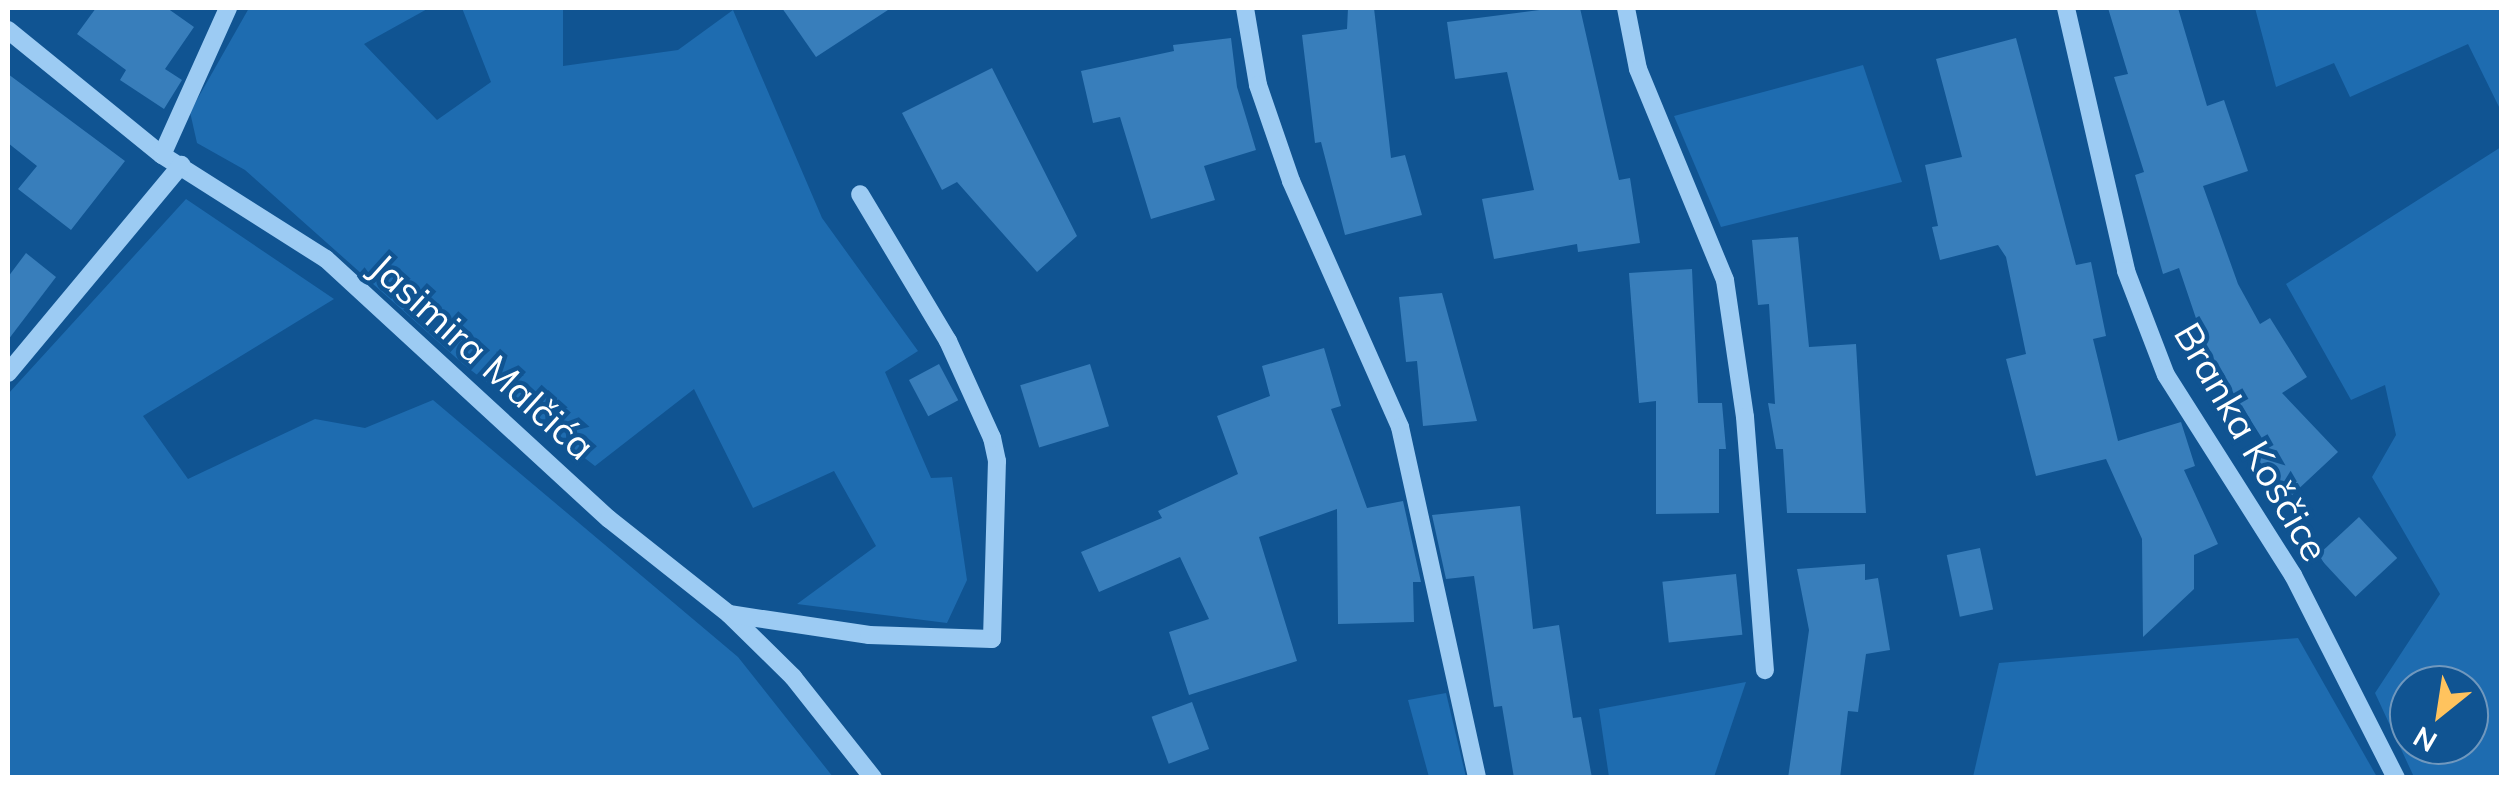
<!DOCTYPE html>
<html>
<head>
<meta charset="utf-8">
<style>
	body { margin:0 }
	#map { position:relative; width:2509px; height:785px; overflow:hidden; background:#105492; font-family:Mulish,sans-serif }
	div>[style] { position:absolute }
	.green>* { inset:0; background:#1e6cb0 }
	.building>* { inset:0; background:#387ebb; transform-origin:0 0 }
	.minor>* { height:18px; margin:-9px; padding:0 9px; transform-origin:9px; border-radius:9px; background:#9ccbf3 }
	span { translate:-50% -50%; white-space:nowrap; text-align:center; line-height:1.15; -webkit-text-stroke:9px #105492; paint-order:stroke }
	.street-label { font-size:38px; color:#fff }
	.frame { position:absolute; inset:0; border:10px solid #fff; pointer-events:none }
	.north { position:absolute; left:2389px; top:665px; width:100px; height:100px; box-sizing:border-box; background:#105492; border:2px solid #7098be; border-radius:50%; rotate:210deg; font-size:28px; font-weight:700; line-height:40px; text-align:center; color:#fff }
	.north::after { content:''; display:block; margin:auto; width:35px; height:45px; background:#ffc35e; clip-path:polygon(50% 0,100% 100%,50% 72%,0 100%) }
</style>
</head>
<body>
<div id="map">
	<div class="green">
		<div style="clip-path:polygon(249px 8px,429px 8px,364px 44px,437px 120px,491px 82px,462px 8px,563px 8px,563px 66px,678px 50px,733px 10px,822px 218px,918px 351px,885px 372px,931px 478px,952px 477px,967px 580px,947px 623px,797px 604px,876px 546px,834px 471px,753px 508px,694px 389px,595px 466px,463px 364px,245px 170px,197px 143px,190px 112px)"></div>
		<div style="clip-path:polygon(2255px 8px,2501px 8px,2501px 111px,2468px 44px,2350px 97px,2334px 63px,2276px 87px)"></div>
		<div style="clip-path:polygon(1863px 65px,1902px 182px,1721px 227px,1674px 116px)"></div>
		<div style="clip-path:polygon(evenodd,2501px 147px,2501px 777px,2414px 777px,2375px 693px,2440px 594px,2372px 477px,2396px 435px,2385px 385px,2351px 400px,2286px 284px,2501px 147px,2409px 685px,2469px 685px,2469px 745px,2409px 745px,2409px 685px)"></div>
		<div style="clip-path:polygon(186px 199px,334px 299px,143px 416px,188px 479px,315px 419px,365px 428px,433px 400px,738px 657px,833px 777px,8px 777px,8px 394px)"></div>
		<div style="clip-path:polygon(2298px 638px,2377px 777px,1973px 777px,1999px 663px)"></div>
		<div style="clip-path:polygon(1746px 682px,1714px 777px,1609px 777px,1599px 709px)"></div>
		<div style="clip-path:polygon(1446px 693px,1466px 777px,1429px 777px,1408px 700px)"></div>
	</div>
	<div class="building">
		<div style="clip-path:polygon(96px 8px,167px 8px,194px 27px,165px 69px,182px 80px,164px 109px,120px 80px,126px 70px,77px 34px)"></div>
		<div style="clip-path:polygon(782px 8px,891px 8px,816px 57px)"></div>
		<div style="clip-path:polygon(1348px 8px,1374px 8px,1391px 158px,1405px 155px,1422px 215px,1345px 235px,1321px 142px,1315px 143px,1302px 35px,1347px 29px)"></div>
		<div style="clip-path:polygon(1555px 8px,1580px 8px,1619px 180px,1630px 178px,1640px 243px,1578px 252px,1577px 244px,1494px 259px,1482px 199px,1534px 190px,1507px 72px,1455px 79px,1447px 22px)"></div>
		<div style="clip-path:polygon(2108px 8px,2178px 8px,2207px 106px,2224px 100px,2248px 171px,2203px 186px,2238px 284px,2260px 324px,2270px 318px,2307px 377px,2282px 393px,2338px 452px,2292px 495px,2253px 455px,2265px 443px,2207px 351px,2179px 268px,2163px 274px,2135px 175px,2144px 172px,2114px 77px,2128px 74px)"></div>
		<div style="clip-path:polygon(1231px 38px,1237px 87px,1256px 150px,1204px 166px,1215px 200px,1151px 219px,1120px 117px,1093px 123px,1081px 71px,1174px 51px,1173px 45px)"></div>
		<div style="clip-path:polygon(2016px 38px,2076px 265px,2091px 262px,2106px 336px,2093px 339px,2118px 441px,2181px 422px,2195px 466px,2184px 470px,2218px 544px,2194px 555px,2194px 589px,2143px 637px,2142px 539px,2106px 459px,2036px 476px,2006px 359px,2026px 354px,2006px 257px,1998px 245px,1940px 260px,1932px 227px,1938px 226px,1925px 165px,1962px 157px,1936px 59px)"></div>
		<div style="clip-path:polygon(992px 68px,1077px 236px,1037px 272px,957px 182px,942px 190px,902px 113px)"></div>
		<div style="clip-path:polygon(8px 74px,125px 161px,71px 230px,18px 189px,37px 166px,8px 143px)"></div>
		<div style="clip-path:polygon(1798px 237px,1809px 347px,1856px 344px,1866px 513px,1787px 513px,1783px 449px,1776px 449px,1768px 403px,1775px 404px,1769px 304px,1758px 305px,1752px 240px)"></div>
		<div style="clip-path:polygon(26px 253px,56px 277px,8px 340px,8px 277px)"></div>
		<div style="clip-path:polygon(1692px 269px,1698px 403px,1722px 403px,1726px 449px,1719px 449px,1719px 513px,1656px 514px,1656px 401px,1639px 403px,1629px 273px)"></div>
		<div style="clip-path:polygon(1442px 293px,1477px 421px,1423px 426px,1417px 361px,1406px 362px,1399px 297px)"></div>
		<div style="clip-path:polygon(1324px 348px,1341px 406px,1331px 409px,1367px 508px,1403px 501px,1421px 582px,1413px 582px,1414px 622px,1338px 624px,1337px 509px,1259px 537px,1297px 661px,1189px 695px,1169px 632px,1209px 619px,1180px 557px,1099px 592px,1081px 552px,1162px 518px,1158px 511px,1238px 474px,1217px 416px,1270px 396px,1262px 366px)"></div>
		<div style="left:939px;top:364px;width:41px;height:34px;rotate:62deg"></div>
		<div style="left:1090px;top:364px;width:65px;height:73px;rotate:73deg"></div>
		<div style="clip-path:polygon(1520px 506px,1533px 629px,1559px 625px,1573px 718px,1581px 717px,1592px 778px,1514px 778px,1502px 706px,1494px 707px,1474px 576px,1446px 579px,1432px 515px)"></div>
		<div style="left:2359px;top:517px;width:56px;height:57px;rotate:47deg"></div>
		<div style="left:1980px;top:548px;width:63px;height:34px;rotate:78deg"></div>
		<div style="clip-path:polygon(1865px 564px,1865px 580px,1878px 578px,1890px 650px,1866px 654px,1858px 712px,1848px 711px,1840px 778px,1788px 778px,1809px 630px,1797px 569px)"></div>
		<div style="left:1736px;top:574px;width:61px;height:74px;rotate:84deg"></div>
		<div style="left:1192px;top:702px;width:50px;height:43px;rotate:70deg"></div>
	</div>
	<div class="minor">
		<div style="left:1245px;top:8px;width:78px;rotate:80.4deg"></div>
		<div style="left:1258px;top:85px;width:102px;rotate:71deg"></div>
		<div style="left:1291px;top:181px;width:269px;rotate:66.1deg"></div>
		<div style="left:1400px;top:427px;width:359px;rotate:77.6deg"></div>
		<div style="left:1626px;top:8px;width:62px;rotate:78.9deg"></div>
		<div style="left:1638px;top:69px;width:228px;rotate:67.6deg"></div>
		<div style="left:1725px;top:280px;width:138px;rotate:81.7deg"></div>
		<div style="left:1745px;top:417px;width:254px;rotate:85.5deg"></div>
		<div style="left:2066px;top:8px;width:270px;rotate:77.1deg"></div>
		<div style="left:2126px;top:271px;width:111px;rotate:69deg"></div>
		<div style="left:2166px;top:375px;width:237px;rotate:57.6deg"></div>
		<div style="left:2293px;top:575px;width:228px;rotate:63.1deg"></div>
		<div style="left:8px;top:30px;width:198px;rotate:39.1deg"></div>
		<div style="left:162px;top:155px;width:194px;rotate:32.4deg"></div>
		<div style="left:326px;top:259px;width:384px;rotate:42.6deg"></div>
		<div style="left:609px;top:519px;width:153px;rotate:38.4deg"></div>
		<div style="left:729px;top:614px;width:90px;rotate:44.5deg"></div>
		<div style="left:793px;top:677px;width:129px;rotate:51.6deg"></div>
		<div style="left:162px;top:155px;width:161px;rotate:-65.8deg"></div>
		<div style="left:8px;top:373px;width:271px;rotate:-50.2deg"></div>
		<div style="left:729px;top:614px;width:142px;rotate:8.5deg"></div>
		<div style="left:869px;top:635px;width:123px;rotate:1.9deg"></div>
		<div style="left:992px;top:639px;width:178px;rotate:-88.4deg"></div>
		<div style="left:997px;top:461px;width:24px;rotate:-102deg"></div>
		<div style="left:992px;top:438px;width:107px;rotate:-114.4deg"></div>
		<div style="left:948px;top:341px;width:171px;rotate:-120.9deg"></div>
	</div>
	<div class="street-label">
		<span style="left:482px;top:357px;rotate:42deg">Jasimira Malčića</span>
		<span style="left:2251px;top:442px;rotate:60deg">Branka Koščice</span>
	</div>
	<div class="frame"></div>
	<div class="north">N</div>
</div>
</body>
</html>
